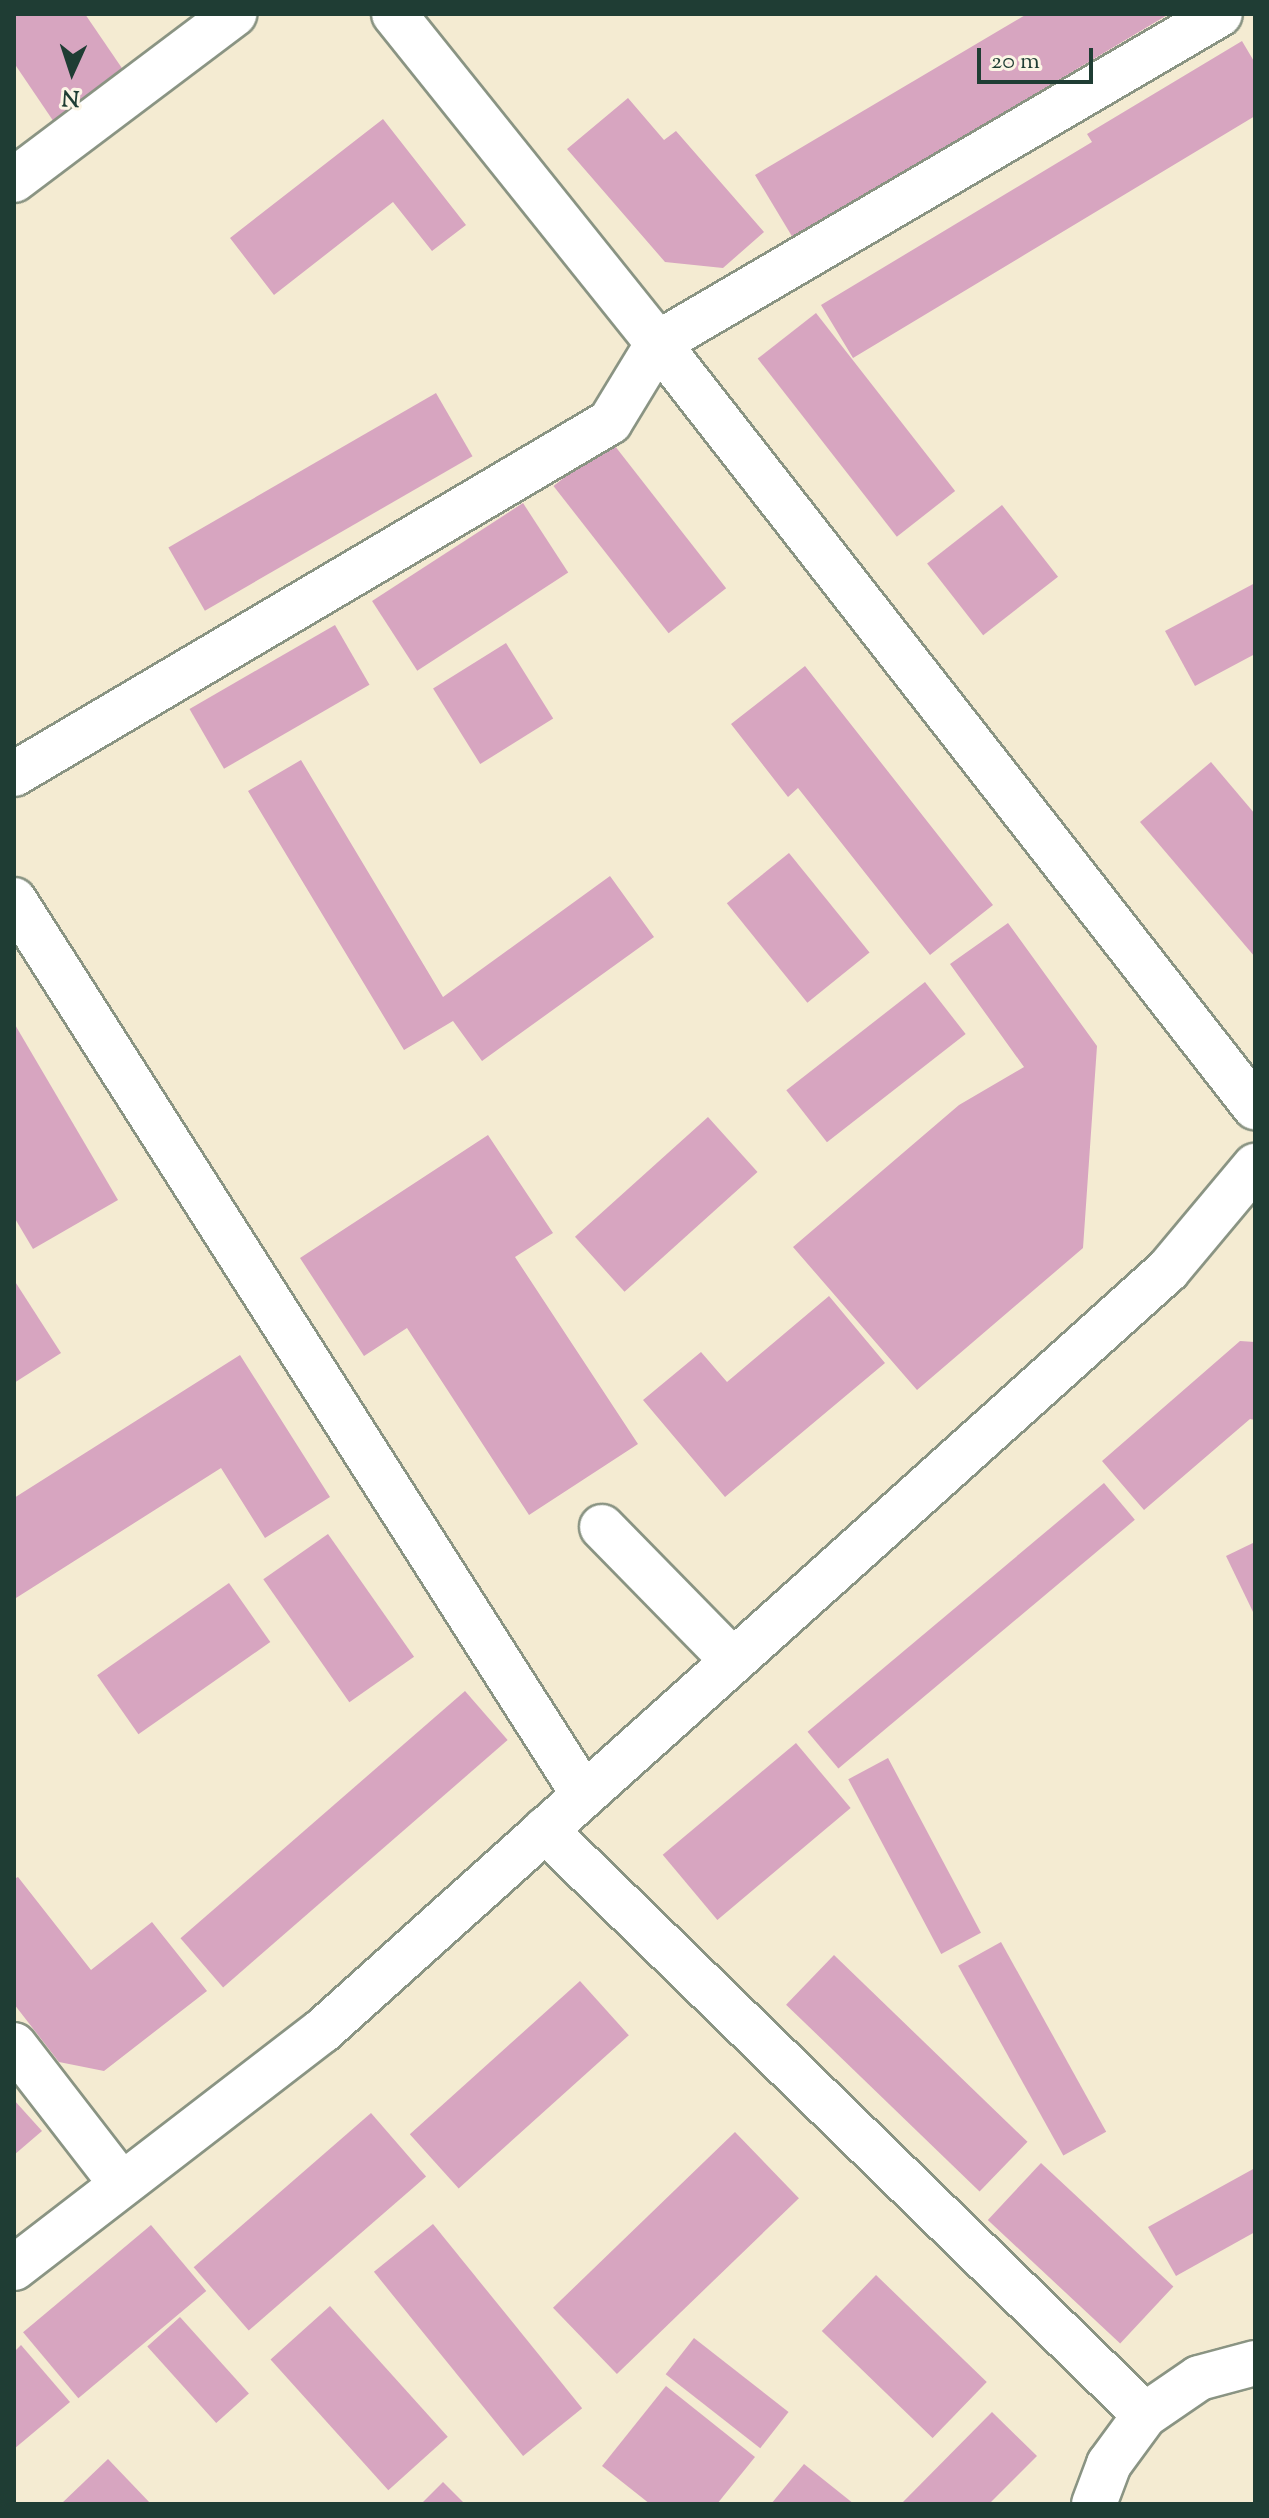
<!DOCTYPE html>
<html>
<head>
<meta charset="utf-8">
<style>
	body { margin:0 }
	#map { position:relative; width:1269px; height:2518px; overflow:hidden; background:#f4ebd2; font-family:"Sorts Mill Goudy",serif }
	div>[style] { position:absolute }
	.building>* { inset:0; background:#d7a5c0; transform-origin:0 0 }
	.roads { filter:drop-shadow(2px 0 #8a9483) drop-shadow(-2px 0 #8a9483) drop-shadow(0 2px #8a9483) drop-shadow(0 -2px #8a9483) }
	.minor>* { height:44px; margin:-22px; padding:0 22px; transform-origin:22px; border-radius:22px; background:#fff }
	span { translate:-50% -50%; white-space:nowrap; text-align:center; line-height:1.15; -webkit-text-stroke:7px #fcf5e5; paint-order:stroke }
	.frame { position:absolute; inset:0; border:16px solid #1f3d34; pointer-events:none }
	.north { position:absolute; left:32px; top:32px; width:80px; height:80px; -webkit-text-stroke:6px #fcf5e5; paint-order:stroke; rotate:183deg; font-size:22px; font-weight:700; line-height:32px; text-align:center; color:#1f3d34 }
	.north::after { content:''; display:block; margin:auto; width:28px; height:36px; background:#1f3d34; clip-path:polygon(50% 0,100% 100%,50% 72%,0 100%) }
	.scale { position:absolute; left:977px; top:48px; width:116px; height:36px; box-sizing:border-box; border:4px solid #1f3d34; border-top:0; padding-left:10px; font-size:24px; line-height:28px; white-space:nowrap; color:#1f3d34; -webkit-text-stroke:6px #fcf5e5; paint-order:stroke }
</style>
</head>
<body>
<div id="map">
	<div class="building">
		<div style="clip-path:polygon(14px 14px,85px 14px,128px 77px,56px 125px,14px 63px)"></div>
		<div style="clip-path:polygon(1027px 14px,1169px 14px,793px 238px,755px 175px)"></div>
		<div style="clip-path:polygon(1242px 41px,1255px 63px,1255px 116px,853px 358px,821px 305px,1092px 142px,1087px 134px)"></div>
		<div style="clip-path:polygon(628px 98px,664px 140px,676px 131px,764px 232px,723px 268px,665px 262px,567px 149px)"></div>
		<div style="clip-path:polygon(383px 119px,466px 225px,432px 251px,393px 202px,274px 295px,230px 238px)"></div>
		<div style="left:816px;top:313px;width:226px;height:74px;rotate:52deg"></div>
		<div style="left:436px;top:393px;width:73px;height:309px;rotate:60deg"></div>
		<div style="left:611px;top:441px;width:187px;height:73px;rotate:52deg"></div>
		<div style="left:523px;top:503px;width:83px;height:180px;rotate:57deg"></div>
		<div style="left:1002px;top:505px;width:91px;height:95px;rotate:52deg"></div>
		<div style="clip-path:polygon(1255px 583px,1255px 654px,1195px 686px,1165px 631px)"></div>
		<div style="left:335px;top:625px;width:69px;height:168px;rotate:60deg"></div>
		<div style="left:506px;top:643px;width:89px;height:86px;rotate:58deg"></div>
		<div style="clip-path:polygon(805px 666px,993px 905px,930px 955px,798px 788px,788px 797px,731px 724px)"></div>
		<div style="clip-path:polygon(301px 760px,443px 997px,610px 876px,654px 937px,482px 1061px,453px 1021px,404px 1050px,248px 791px)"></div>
		<div style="clip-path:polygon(1211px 762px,1255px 814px,1255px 957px,1140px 822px)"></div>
		<div style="left:789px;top:853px;width:128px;height:80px;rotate:51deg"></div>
		<div style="clip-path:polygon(1008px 923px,1097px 1046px,1083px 1248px,917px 1390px,793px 1247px,959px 1105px,1024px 1067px,950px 964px)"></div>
		<div style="left:925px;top:982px;width:66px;height:176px;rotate:52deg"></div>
		<div style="clip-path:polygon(14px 1023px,118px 1200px,33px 1249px,14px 1217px)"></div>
		<div style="left:708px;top:1117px;width:74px;height:179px;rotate:48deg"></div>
		<div style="clip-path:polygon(488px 1135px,553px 1233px,515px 1257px,638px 1444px,529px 1515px,407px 1328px,364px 1356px,300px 1258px)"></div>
		<div style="clip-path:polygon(14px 1280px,61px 1353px,14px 1383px)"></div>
		<div style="clip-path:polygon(829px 1296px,885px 1363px,725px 1497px,643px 1400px,701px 1352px,727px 1382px)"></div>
		<div style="clip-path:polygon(1240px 1341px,1255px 1342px,1255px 1420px,1250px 1419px,1144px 1510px,1102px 1461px)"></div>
		<div style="clip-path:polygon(240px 1355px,330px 1497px,265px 1538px,221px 1468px,16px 1598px,14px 1498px)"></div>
		<div style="left:1104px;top:1483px;width:48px;height:387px;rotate:50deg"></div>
		<div style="left:328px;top:1534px;width:150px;height:79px;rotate:55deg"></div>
		<div style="clip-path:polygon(1255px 1542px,1255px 1616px,1226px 1556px)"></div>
		<div style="left:229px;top:1583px;width:72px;height:161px;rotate:55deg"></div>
		<div style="left:465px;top:1691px;width:65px;height:377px;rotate:49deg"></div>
		<div style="left:796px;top:1743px;width:85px;height:174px;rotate:50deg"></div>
		<div style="left:888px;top:1758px;width:198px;height:45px;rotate:62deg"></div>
		<div style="clip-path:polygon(18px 1877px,91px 1970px,152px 1922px,207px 1991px,104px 2071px,59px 2062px,14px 2004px,14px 1879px)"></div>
		<div style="left:1001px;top:1942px;width:217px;height:49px;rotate:61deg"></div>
		<div style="left:834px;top:1955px;width:269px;height:69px;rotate:44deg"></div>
		<div style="left:580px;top:1981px;width:73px;height:229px;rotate:48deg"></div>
		<div style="clip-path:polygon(14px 2100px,42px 2131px,14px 2155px)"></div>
		<div style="left:371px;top:2113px;width:84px;height:235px;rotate:49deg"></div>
		<div style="left:735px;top:2132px;width:92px;height:253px;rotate:46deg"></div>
		<div style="left:1041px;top:2163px;width:181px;height:78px;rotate:43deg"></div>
		<div style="clip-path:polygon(1255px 2168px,1255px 2232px,1176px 2276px,1148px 2227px)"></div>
		<div style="left:433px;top:2224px;width:237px;height:76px;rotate:51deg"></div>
		<div style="left:151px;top:2225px;width:86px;height:167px;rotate:50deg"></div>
		<div style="left:876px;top:2275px;width:154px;height:78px;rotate:44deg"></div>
		<div style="left:330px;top:2306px;width:176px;height:80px;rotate:48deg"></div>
		<div style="left:180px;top:2317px;width:103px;height:44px;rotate:48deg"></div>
		<div style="left:694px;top:2338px;width:120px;height:46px;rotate:38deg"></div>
		<div style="clip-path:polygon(21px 2345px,70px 2402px,14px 2449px,14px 2352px)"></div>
		<div style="clip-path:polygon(666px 2386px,755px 2457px,717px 2504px,650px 2504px,602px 2466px)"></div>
		<div style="clip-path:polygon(992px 2412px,1037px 2456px,989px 2504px,901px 2504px)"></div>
		<div style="clip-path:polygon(108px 2459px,151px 2504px,61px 2504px)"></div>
		<div style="clip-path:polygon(804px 2464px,854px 2504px,771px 2504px)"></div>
		<div style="clip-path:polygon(443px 2482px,465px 2504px,421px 2504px)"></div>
	</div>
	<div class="roads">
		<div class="minor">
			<div style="left:394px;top:14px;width:422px;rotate:51.3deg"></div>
			<div style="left:658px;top:343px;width:970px;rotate:52deg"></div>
			<div style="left:14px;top:180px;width:276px;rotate:-37deg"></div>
			<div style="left:14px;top:774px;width:692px;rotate:-30.57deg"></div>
			<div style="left:610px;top:422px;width:92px;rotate:-58.7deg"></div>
			<div style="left:658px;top:343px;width:651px;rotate:-30.35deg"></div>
			<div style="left:14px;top:900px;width:1061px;rotate:57.51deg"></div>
			<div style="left:602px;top:1527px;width:187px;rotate:45.6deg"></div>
			<div style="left:545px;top:1830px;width:838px;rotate:44.27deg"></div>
			<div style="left:14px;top:2045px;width:173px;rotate:52.3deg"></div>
			<div style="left:14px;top:2268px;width:389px;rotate:-37.6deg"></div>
			<div style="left:322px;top:2031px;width:1138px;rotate:-41.97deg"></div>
			<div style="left:1168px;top:1270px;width:136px;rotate:-50.1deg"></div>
			<div style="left:1094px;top:2504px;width:43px;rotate:-69.4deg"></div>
			<div style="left:1109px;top:2464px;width:61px;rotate:-53.7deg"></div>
			<div style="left:1145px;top:2415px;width:65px;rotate:-34.4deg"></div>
			<div style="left:1199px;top:2378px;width:58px;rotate:-15deg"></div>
		</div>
	</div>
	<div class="frame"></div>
	<div class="north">N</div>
	<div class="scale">20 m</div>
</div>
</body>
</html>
